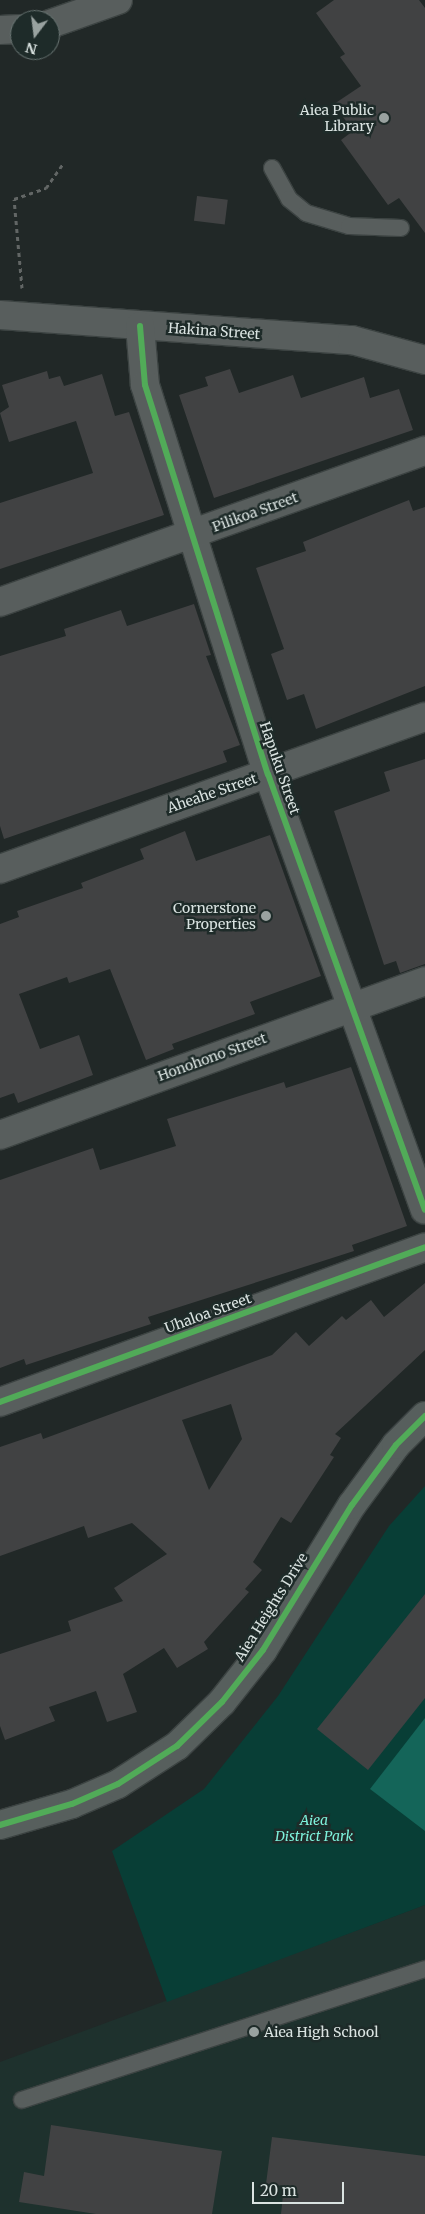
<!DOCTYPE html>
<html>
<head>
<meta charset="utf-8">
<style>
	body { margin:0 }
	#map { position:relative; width:425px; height:2214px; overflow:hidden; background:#212827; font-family:Merriweather,serif }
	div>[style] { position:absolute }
	.built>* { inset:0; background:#1e312d }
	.green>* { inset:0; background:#083e36 }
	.water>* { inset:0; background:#146559 }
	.building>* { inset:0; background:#414243; transform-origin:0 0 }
	.path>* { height:3px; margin-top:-1.5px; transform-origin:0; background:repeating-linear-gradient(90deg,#626665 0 4px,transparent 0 8px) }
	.roads { filter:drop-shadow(1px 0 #3c4342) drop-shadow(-1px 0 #3c4342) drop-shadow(0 1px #3c4342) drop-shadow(0 -1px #3c4342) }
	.lane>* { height:16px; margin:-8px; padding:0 8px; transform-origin:8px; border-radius:8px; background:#585e5d }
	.street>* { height:28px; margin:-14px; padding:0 14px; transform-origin:14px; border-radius:14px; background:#585e5d }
	.secondary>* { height:28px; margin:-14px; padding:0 14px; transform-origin:14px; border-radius:14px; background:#575f5d }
	.cycleway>* { height:6px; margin:-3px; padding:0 3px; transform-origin:3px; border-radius:3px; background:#51ab58 }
	.dots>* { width:14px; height:14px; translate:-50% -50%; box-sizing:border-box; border:2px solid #1e2b29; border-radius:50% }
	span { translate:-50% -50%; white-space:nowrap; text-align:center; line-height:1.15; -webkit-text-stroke:5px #1e2b29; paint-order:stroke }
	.poi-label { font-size:14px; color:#dae3e1 }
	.right { translate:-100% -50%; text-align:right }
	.left { translate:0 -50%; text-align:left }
	.street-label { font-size:14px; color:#dae3e1 }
	.park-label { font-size:14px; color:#7df1db; font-style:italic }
	.north { position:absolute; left:10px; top:10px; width:50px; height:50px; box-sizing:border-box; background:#1e2b29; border:1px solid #697573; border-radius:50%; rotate:195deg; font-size:14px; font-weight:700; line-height:20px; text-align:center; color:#dae3e1 }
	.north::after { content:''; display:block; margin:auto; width:18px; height:22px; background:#99a2a0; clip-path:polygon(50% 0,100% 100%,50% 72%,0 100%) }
	.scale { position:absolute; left:252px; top:2182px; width:92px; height:22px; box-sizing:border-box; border:2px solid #dae3e1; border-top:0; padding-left:6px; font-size:15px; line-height:18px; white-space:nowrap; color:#dae3e1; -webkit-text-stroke:4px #1e2b29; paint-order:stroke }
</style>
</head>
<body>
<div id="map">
	<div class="built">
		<div style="clip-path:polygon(425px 1905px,425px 2214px,0 2214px,0 2062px)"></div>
	</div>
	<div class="green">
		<div style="clip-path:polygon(425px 1486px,425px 1905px,167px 2002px,112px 1851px,204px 1789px,278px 1696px,389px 1526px)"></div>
	</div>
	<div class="water">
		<div style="clip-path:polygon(425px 1718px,425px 1831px,370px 1789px)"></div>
	</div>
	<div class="building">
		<div style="clip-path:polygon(334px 0,419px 0,425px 8px,425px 233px,399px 198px,388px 205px,341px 140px,353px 131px,334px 104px,361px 86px,340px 57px,345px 54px,316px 13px)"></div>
		<div style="left:197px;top:196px;width:31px;height:25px;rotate:7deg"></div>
		<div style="clip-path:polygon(230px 369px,239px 393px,293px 375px,301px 398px,364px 377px,370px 398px,399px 389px,413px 430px,214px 498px,179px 395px,208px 386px,205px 377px)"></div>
		<div style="clip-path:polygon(47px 371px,49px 379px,60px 376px,64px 386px,102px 374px,115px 416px,129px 412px,164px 515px,0 569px,0 503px,93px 473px,76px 421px,9px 442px,0 413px,9px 407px,2px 385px)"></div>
		<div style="clip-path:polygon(409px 500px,413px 511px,425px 507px,425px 686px,316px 729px,304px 694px,287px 700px,271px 654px,284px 649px,256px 568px,306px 551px,303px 542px)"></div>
		<div style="clip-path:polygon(194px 604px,211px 655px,206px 656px,240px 745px,223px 751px,227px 762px,4px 839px,0 826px,0 656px,66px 636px,64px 629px,121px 610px,127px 626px)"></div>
		<div style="clip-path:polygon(425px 759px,425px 964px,400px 973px,396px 961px,384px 965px,334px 811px,390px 791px,384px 772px)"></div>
		<div style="clip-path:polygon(185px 831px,196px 861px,270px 835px,321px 976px,250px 1002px,255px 1014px,172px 1044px,174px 1049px,146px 1060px,110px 969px,69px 983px,67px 977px,19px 994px,40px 1049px,79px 1035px,93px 1075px,18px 1103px,14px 1093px,0 1098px,0 924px,19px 917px,17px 911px,83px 888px,81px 883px,144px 859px,140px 849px)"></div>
		<div style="clip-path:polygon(351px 1067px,407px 1226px,352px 1245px,354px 1251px,148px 1317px,151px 1324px,26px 1365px,24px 1359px,0 1368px,0 1180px,93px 1148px,100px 1170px,176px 1146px,167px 1119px,284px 1082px,286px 1088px)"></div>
		<div style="clip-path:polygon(evenodd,425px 1283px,425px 1350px,335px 1434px,341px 1438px,330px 1455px,334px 1457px,291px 1523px,281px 1517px,253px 1562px,262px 1570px,245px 1589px,249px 1592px,204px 1642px,208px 1649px,177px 1668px,164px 1648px,123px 1674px,137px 1712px,107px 1722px,96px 1691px,49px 1707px,55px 1721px,5px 1740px,0 1726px,0 1654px,71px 1631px,68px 1621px,123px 1601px,114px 1588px,167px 1554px,132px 1523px,88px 1538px,84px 1526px,0 1556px,0 1447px,41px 1433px,43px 1439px,272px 1355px,296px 1332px,309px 1346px,342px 1316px,346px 1320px,371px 1300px,384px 1317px,425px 1283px,231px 1404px,242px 1439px,209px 1490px,182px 1420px,231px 1404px)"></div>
		<div style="clip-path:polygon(425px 1594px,425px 1698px,368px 1770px,317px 1729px)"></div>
		<div style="clip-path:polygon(51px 2125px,222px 2151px,212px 2214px,96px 2214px,19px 2202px,24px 2172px,44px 2176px)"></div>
		<div style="clip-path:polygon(272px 2137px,425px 2156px,425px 2214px,281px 2214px,284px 2186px,266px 2184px)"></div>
	</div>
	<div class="path">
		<div style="left:22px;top:288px;width:89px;rotate:-95.1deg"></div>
		<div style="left:14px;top:199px;width:34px;rotate:-19deg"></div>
		<div style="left:46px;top:188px;width:29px;rotate:-55deg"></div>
	</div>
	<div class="roads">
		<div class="lane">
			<div style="left:272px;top:168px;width:35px;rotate:61deg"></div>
			<div style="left:289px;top:199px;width:22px;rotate:39deg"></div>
			<div style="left:306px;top:213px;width:45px;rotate:16.8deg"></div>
			<div style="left:349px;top:226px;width:52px;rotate:2.2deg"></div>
			<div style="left:22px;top:2100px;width:424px;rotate:-18deg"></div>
		</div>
		<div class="street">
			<div style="left:50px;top:24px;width:72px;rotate:-19.4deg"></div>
			<div style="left:0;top:30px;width:20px;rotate:-3deg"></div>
			<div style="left:0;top:315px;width:353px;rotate:4.1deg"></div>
			<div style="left:352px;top:340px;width:76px;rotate:15.3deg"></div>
			<div style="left:140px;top:326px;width:59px;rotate:85.2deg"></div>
			<div style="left:145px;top:385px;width:408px;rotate:72.5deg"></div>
			<div style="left:268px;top:774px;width:463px;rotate:70.2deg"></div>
			<div style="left:0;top:602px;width:451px;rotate:-19.6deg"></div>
			<div style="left:0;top:869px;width:451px;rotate:-19.7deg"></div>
			<div style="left:0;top:1135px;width:452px;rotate:-19.9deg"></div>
			<div style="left:0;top:1402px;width:452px;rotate:-20deg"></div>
		</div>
		<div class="secondary">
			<div style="left:0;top:1825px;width:75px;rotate:-16.3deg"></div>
			<div style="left:72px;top:1804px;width:50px;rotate:-23.5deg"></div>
			<div style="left:118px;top:1784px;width:70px;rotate:-32.8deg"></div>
			<div style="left:177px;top:1746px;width:63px;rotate:-44.4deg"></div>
			<div style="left:222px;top:1702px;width:66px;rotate:-51.7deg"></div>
			<div style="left:263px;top:1650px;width:170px;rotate:-58.5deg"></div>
			<div style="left:352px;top:1505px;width:74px;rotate:-53.7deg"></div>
			<div style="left:396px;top:1445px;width:41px;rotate:-45deg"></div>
		</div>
	</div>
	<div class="cycleway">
		<div style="left:140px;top:326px;width:59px;rotate:85.2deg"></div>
		<div style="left:145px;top:385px;width:408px;rotate:72.5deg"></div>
		<div style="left:268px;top:774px;width:463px;rotate:70.2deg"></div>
		<div style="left:0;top:1402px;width:452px;rotate:-20deg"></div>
		<div style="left:0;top:1825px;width:75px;rotate:-16.3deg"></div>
		<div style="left:72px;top:1804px;width:50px;rotate:-23.5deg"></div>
		<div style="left:118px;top:1784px;width:70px;rotate:-32.8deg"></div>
		<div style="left:177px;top:1746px;width:63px;rotate:-44.4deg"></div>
		<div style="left:222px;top:1702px;width:66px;rotate:-51.7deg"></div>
		<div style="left:263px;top:1650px;width:170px;rotate:-58.5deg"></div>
		<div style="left:352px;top:1505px;width:74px;rotate:-53.7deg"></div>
		<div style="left:396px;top:1445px;width:41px;rotate:-45deg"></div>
	</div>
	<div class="dots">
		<div style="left:384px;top:118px;background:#99a2a0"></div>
		<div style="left:266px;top:916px;background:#99a2a0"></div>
		<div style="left:254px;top:2032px;background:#99a2a0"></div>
	</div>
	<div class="poi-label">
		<span class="right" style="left:374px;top:118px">Aiea Public<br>Library</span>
		<span class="right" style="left:256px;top:916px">Cornerstone<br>Properties</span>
		<span class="left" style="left:264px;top:2032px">Aiea High School</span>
	</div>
	<div class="street-label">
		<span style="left:214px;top:331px;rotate:4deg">Hakina Street</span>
		<span style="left:255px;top:512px;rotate:-20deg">Pilikoa Street</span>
		<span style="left:280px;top:768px;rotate:71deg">Hapuku Street</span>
		<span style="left:212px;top:793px;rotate:-19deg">Aheahe Street</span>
		<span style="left:212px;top:1057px;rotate:-20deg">Honohono Street</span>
		<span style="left:208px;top:1313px;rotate:-20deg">Uhaloa Street</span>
		<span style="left:271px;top:1607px;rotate:-58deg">Aiea Heights Drive</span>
	</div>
	<div class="park-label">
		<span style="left:314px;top:1828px">Aiea<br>District Park</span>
	</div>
	<div class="north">N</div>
	<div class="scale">20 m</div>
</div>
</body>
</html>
